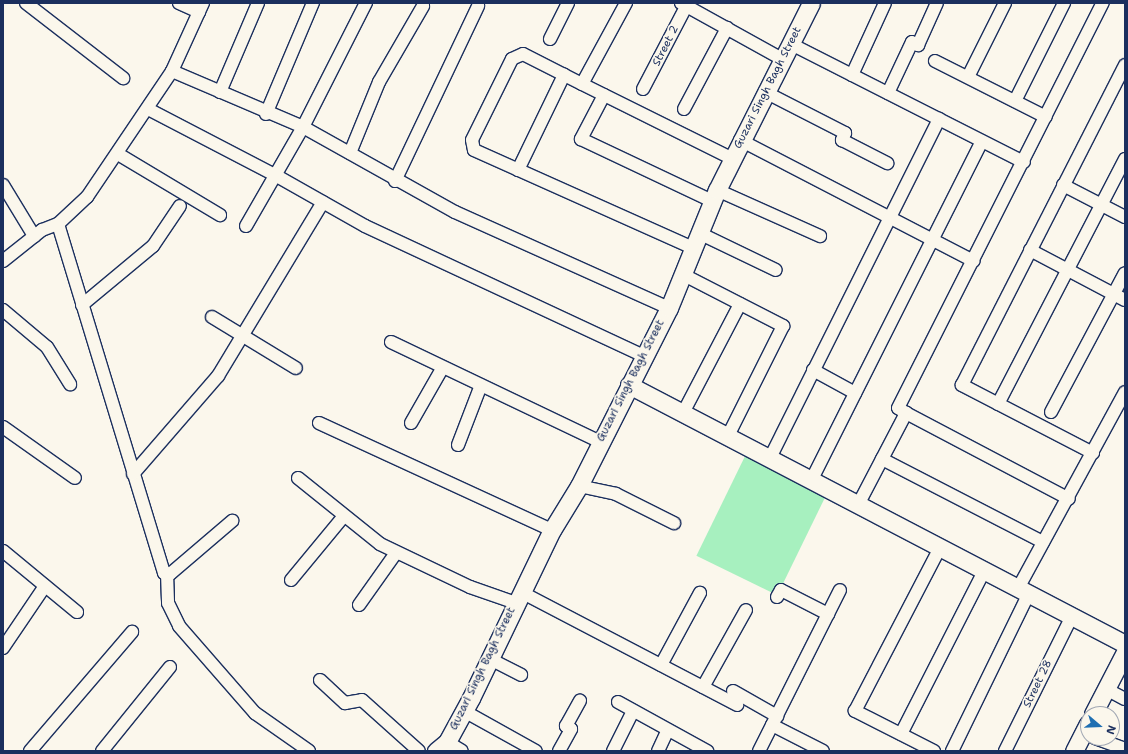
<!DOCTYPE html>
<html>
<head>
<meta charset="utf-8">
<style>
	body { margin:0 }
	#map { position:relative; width:1128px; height:754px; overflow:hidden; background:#fbf7ec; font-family:"Shantell Sans",sans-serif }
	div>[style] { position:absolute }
	.green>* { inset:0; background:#a7f0bf; transform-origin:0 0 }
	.roads { filter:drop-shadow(1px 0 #1b2f5e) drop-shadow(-1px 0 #1b2f5e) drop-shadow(0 1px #1b2f5e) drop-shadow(0 -1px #1b2f5e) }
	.street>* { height:12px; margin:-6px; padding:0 6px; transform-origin:6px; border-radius:6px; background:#fbf7ec }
	.secondary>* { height:17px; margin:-8.5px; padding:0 8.5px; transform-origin:8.5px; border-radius:8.5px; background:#fbf7ec }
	span { translate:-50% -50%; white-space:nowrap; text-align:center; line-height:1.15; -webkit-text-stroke:3.5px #fbf7ec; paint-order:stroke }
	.street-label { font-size:11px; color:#1b2f5e }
	.frame { position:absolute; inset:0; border:4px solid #1b2f5e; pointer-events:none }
	.north { position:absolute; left:1080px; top:706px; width:40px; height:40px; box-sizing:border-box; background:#fbf7ec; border:1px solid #a1a7b3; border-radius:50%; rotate:109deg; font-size:11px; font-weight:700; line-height:16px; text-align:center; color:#1b2f5e }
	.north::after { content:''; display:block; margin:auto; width:14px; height:18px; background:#1f6fb2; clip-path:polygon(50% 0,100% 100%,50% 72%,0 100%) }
</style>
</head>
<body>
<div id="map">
	<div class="green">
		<div style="left:749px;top:448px;width:90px;height:120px;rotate:26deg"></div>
	</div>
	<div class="roads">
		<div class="street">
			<div style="left:26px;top:3px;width:123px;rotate:37.7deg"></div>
			<div style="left:179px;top:3px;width:22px;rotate:24deg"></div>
			<div style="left:626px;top:3px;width:92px;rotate:118.5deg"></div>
			<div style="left:582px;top:84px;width:66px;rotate:-153deg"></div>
			<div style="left:523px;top:54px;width:12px;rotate:156deg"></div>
			<div style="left:512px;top:59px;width:90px;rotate:116.3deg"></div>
			<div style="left:472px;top:140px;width:10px;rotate:79deg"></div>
			<div style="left:474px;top:150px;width:240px;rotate:24.1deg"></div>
			<div style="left:681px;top:3px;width:115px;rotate:29deg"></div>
			<div style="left:550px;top:39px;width:40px;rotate:-63.4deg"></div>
			<div style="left:791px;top:44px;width:261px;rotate:26.9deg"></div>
			<div style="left:935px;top:61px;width:124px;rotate:26.8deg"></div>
			<div style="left:172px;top:71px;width:142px;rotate:23.1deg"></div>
			<div style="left:303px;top:127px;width:174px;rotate:29.2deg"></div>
			<div style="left:455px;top:212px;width:235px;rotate:24.2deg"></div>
			<div style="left:852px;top:75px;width:79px;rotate:-65.4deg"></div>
			<div style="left:968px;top:77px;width:83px;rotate:-63.4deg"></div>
			<div style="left:582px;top:84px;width:166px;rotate:26.4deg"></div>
			<div style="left:643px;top:89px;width:97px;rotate:-62.4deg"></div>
			<div style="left:220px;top:92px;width:97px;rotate:-66.9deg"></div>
			<div style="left:765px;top:92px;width:90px;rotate:27.1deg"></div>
			<div style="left:845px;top:133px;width:8px;rotate:113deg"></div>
			<div style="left:842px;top:140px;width:51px;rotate:27.1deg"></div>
			<div style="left:888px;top:93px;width:56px;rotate:-64.8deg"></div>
			<div style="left:912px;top:42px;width:7px;rotate:27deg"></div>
			<div style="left:918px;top:45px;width:46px;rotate:-65.7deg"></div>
			<div style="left:604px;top:95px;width:50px;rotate:117.6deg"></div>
			<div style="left:581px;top:139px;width:145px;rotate:25.3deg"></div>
			<div style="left:1015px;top:101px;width:110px;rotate:-63.4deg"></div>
			<div style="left:148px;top:109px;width:143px;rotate:27.5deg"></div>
			<div style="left:275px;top:175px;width:103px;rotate:29.5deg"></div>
			<div style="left:365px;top:226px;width:308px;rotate:25deg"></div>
			<div style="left:684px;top:109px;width:92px;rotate:-62deg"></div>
			<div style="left:266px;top:114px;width:121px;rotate:-67.1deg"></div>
			<div style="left:740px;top:140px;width:263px;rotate:27.4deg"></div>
			<div style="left:350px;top:153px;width:77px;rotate:-67.8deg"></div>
			<div style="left:379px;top:82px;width:88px;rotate:-59.9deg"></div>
			<div style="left:118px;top:154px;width:119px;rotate:30.9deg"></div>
			<div style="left:518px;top:170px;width:106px;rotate:-64.2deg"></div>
			<div style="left:395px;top:181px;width:194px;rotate:-64.6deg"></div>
			<div style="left:3px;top:185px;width:60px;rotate:58.7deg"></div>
			<div style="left:1063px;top:185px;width:70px;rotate:27.3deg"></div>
			<div style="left:717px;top:190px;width:113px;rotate:24.1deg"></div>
			<div style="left:58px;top:224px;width:365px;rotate:73.1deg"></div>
			<div style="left:164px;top:573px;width:6px;rotate:9deg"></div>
			<div style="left:170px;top:574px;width:82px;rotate:-40.5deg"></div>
			<div style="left:246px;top:226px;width:114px;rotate:-60.1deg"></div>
			<div style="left:303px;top:127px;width:139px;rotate:-63.1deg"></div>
			<div style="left:699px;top:233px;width:85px;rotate:25.7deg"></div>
			<div style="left:1030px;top:250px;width:107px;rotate:27.8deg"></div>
			<div style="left:3px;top:261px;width:50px;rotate:-38.5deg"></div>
			<div style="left:42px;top:230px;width:17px;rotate:-21deg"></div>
			<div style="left:58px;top:224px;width:40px;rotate:-43deg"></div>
			<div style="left:87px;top:197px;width:152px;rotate:-56deg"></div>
			<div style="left:172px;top:71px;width:75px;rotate:-65.5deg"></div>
			<div style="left:682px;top:274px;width:114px;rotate:27.2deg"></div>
			<div style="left:783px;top:326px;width:123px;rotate:116.6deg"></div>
			<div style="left:82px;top:305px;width:92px;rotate:-39.7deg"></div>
			<div style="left:153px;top:246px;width:48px;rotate:-56deg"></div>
			<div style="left:3px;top:310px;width:57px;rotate:40.1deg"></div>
			<div style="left:47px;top:347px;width:44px;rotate:58.1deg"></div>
			<div style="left:212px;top:317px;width:98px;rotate:31.3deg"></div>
			<div style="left:391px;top:342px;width:233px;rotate:25.5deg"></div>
			<div style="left:813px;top:370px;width:48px;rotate:28.7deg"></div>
			<div style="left:998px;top:404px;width:276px;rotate:-62.6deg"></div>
			<div style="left:1051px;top:412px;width:157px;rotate:-62deg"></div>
			<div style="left:683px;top:413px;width:123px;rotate:-62.4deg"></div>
			<div style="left:906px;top:413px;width:184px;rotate:27.8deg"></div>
			<div style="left:319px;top:423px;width:256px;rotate:24.7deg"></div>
			<div style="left:411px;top:423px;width:64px;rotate:-60.3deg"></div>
			<div style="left:3px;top:427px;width:88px;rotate:35.3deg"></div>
			<div style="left:458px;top:445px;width:64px;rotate:-69deg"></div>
			<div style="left:1093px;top:453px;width:148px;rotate:-152.6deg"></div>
			<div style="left:962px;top:385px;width:359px;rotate:-63deg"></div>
			<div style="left:770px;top:458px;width:379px;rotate:-63.5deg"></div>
			<div style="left:882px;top:459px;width:181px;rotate:27.3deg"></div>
			<div style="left:133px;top:474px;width:130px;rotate:-49.1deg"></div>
			<div style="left:218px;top:376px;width:203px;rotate:-58.9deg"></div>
			<div style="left:298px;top:478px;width:105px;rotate:38.8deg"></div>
			<div style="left:380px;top:544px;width:100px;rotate:25.5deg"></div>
			<div style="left:470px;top:587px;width:49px;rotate:19.2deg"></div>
			<div style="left:812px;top:479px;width:378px;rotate:-63.3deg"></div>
			<div style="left:579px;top:486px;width:38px;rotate:12deg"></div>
			<div style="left:616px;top:494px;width:65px;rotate:26.6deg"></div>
			<div style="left:859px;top:503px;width:102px;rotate:-62.4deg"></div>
			<div style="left:906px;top:413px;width:9px;rotate:-148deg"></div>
			<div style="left:898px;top:408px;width:454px;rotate:-63.2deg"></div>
			<div style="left:3px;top:551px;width:96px;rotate:39.5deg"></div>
			<div style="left:167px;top:573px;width:30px;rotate:88deg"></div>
			<div style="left:168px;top:603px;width:25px;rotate:64deg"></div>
			<div style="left:179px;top:626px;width:116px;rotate:48.9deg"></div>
			<div style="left:255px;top:713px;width:66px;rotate:35.1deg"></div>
			<div style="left:291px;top:580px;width:83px;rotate:-50.4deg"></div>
			<div style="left:1022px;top:581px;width:215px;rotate:-61.4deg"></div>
			<div style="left:521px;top:592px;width:244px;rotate:27.6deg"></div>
			<div style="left:777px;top:597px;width:8px;rotate:-60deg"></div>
			<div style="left:781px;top:590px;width:53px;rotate:27.1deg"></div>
			<div style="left:359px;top:605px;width:64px;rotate:-54.6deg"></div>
			<div style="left:3px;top:648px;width:75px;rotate:-55.9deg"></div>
			<div style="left:490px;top:659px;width:35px;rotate:27deg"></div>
			<div style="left:661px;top:665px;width:82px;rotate:-61.6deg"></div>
			<div style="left:320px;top:680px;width:34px;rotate:43deg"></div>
			<div style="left:345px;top:703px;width:17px;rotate:-10deg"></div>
			<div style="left:362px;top:700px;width:76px;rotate:41.8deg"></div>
			<div style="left:703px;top:687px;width:88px;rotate:-60.8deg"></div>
			<div style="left:1106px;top:689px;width:21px;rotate:28deg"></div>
			<div style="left:733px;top:691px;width:51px;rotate:29.6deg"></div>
			<div style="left:618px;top:702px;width:102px;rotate:28.8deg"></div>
			<div style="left:464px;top:711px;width:82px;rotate:29.1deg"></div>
			<div style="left:772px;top:725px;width:57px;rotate:27deg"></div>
			<div style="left:901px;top:734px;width:185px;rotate:-63deg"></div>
			<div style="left:1095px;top:738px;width:32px;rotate:20deg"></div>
			<div style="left:447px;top:742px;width:17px;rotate:31deg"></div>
			<div style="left:30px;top:751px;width:157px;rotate:-49.4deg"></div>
			<div style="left:102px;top:751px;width:108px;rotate:-51deg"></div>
			<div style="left:559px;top:751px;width:25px;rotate:-61deg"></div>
			<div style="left:571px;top:729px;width:6px;rotate:-149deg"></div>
			<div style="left:566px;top:726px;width:29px;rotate:-61deg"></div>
			<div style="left:613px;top:751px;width:45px;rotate:-63.4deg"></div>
			<div style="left:658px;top:751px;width:23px;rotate:-65deg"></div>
			<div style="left:759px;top:751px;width:180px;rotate:-63.3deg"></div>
			<div style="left:934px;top:751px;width:89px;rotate:-153.1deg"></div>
			<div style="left:855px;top:711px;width:186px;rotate:-62.5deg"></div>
			<div style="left:952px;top:751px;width:176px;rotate:-64deg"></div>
			<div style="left:1005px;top:751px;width:151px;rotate:-63.6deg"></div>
		</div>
		<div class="secondary">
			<div style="left:629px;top:385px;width:560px;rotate:27.57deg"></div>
			<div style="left:1093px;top:714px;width:70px;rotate:-62.7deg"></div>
			<div style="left:436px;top:751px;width:14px;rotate:-39deg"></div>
			<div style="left:447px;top:742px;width:50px;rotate:-61.4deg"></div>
			<div style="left:471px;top:698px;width:187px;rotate:-64.3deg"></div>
			<div style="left:552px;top:530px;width:52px;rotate:-58.5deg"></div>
			<div style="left:579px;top:486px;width:199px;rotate:-63.2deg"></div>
			<div style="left:669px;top:308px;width:127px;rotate:-67.9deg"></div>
			<div style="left:717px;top:190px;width:209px;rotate:-63.3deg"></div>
			<div style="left:1074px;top:751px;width:30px;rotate:-63deg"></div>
		</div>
	</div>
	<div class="street-label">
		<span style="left:666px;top:46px;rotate:-63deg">Street 2</span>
		<span style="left:768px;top:88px;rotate:-63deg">Guzari Singh Bagh Street</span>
		<span style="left:631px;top:381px;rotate:-63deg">Guzari Singh Bagh Street</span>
		<span style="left:483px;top:669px;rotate:-64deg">Guzari Singh Bagh Street</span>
		<span style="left:1038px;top:684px;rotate:-64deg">Street 28</span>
	</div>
	<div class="frame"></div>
	<div class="north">N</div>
</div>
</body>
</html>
